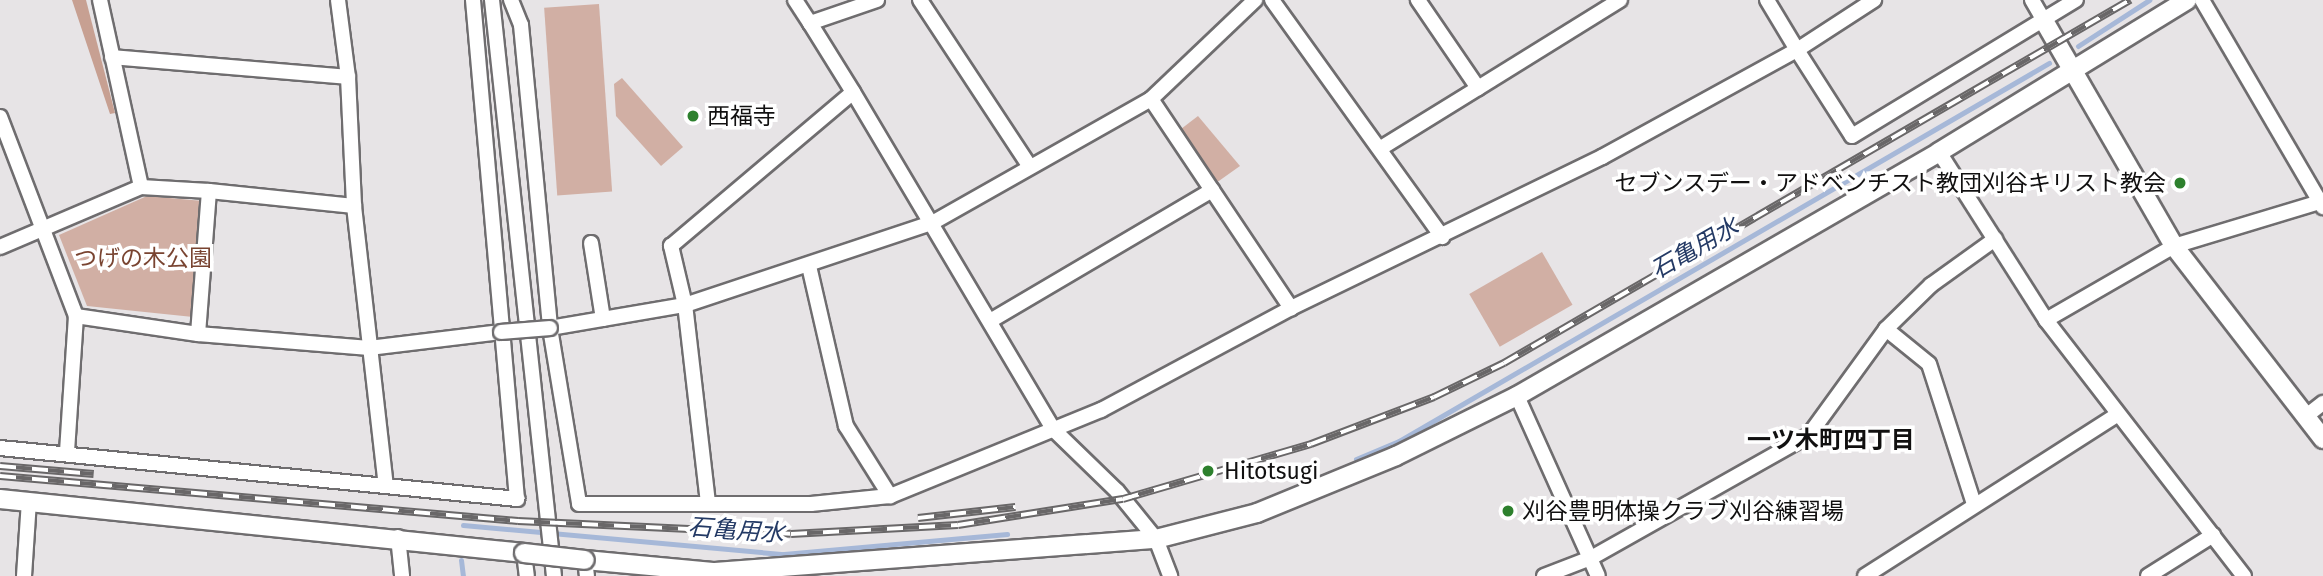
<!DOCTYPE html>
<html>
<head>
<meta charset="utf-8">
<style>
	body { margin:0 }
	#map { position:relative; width:2323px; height:576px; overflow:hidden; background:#e7e4e6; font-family:"Fira Sans","Noto Sans JP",sans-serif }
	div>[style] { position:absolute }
	.green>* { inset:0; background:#d1afa4; transform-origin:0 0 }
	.forest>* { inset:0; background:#c7a092 }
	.stream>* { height:5px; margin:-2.5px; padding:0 2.5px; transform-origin:2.5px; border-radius:2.5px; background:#a6b8d8 }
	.roads { filter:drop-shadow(2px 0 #6f6d6f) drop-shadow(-2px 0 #6f6d6f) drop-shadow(0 2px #6f6d6f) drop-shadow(0 -2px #6f6d6f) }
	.minor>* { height:14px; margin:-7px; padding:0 7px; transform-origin:7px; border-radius:7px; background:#fff }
	.tertiary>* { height:18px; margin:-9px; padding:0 9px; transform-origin:9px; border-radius:9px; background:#fff }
	.rail>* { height:8px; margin-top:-4px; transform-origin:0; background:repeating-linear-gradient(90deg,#fff 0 16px,#696768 0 32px); box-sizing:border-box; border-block:2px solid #696768 }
	.bridges { filter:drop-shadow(2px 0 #6f6d6f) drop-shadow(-2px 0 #6f6d6f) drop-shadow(0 2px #6f6d6f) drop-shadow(0 -2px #6f6d6f) }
	.minor-bridge>* { height:14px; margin:-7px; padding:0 7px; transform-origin:7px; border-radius:7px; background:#fff }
	.tertiary-bridge>* { height:18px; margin:-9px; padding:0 9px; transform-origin:9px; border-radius:9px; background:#fff }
	.dots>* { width:19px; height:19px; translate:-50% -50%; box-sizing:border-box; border:4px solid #fff; border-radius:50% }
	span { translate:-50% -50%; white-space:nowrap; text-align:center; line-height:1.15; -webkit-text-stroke:7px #fff; paint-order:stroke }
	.poi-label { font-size:23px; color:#111010 }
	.left { translate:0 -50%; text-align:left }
	.right { translate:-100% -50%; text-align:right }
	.park-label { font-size:23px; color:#794431 }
	.water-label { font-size:24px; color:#243a65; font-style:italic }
	.neighbourhood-label { font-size:24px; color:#111010; font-weight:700 }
</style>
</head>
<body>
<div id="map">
	<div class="green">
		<div style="left:599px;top:4px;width:188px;height:55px;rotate:86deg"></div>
		<div style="clip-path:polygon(622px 78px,683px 147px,661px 166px,616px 116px,614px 84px)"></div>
		<div style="clip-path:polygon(1198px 116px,1240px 166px,1216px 183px,1181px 129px)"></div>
		<div style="clip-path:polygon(147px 196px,203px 201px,193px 317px,87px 306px,59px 235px)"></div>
		<div style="left:1542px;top:252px;width:61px;height:84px;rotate:60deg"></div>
	</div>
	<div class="forest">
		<div style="clip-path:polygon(72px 0,86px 0,115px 113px,110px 114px)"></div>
	</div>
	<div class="stream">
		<div style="left:2078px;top:46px;width:85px;rotate:-32.9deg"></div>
		<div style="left:1356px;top:459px;width:47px;rotate:-22.7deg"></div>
		<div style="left:1399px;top:441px;width:752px;rotate:-30.18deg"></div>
		<div style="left:463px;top:525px;width:322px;rotate:5.2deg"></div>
		<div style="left:784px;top:554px;width:224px;rotate:-5.1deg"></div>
		<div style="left:461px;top:560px;width:16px;rotate:83deg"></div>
	</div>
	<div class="roads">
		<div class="minor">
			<div style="left:100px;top:0;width:191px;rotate:77.6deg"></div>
			<div style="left:141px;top:187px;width:68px;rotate:3.4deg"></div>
			<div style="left:209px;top:191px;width:143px;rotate:94.4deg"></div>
			<div style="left:198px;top:334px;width:172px;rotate:4.7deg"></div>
			<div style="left:369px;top:348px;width:133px;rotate:-6.9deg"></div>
			<div style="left:338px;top:0;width:78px;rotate:82.6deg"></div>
			<div style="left:348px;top:77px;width:129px;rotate:87.3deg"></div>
			<div style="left:492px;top:0;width:579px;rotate:83.86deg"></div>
			<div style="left:511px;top:0;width:27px;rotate:68deg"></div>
			<div style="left:521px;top:25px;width:304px;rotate:84.5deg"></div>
			<div style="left:550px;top:328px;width:178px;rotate:80.6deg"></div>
			<div style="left:579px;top:504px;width:232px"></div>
			<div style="left:811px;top:504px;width:79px;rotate:-5.8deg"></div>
			<div style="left:890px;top:496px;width:228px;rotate:-22.2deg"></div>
			<div style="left:1101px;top:410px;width:216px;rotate:-28.2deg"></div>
			<div style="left:1291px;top:308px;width:346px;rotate:-25.9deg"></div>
			<div style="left:1602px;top:157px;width:222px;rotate:-28.8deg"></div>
			<div style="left:1797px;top:50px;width:102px;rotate:57.4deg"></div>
			<div style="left:1852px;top:136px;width:262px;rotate:-31.3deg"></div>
			<div style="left:795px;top:0;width:27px;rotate:57deg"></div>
			<div style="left:920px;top:0;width:198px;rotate:56.6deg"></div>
			<div style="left:1272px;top:0;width:292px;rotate:54.3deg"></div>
			<div style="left:1767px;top:0;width:58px;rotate:59deg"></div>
			<div style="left:1797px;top:50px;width:92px;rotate:-33deg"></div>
			<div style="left:2032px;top:0;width:22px;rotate:60deg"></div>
			<div style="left:2202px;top:0;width:240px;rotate:59.7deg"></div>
			<div style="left:112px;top:57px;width:237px;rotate:4.8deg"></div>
			<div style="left:1478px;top:88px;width:167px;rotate:-31.8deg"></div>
			<div style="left:853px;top:92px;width:393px;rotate:59.3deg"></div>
			<div style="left:1054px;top:430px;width:88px;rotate:44.1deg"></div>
			<div style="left:1117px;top:491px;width:62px;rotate:50.9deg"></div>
			<div style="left:1156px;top:539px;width:40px;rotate:69deg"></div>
			<div style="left:1151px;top:99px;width:252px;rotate:56.2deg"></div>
			<div style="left:0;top:117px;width:213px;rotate:69.1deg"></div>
			<div style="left:76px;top:316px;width:137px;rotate:93.8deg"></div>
			<div style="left:1381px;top:148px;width:114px;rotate:-31.7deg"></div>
			<div style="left:1478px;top:88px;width:107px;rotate:-124.3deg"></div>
			<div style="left:1939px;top:152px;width:199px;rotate:57.5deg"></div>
			<div style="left:2046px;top:320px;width:324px;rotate:52.3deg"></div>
			<div style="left:209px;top:191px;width:146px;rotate:5.9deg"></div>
			<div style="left:354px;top:206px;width:281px;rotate:83.5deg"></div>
			<div style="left:591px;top:243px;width:77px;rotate:81deg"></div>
			<div style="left:0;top:247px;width:153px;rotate:-23.1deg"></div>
			<div style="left:809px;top:266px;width:164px;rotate:77deg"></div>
			<div style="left:846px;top:426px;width:83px;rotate:57.8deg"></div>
			<div style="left:76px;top:316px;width:123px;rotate:8.4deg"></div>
			<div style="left:2046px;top:320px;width:148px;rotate:-30deg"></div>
			<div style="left:2174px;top:246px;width:156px;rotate:-16.8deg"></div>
			<div style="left:990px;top:321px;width:258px;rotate:-30.5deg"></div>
			<div style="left:550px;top:328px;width:137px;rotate:-9.7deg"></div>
			<div style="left:685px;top:305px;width:260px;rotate:-18.4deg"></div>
			<div style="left:932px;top:223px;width:252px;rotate:-29.5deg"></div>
			<div style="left:1151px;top:99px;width:144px;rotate:-43.6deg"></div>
			<div style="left:1886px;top:329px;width:55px;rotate:39.1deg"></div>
			<div style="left:1929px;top:364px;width:147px;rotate:72.2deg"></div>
			<div style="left:1517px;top:396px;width:197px;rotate:65.8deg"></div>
			<div style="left:2305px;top:417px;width:23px;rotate:-38deg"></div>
			<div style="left:0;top:448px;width:520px;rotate:5.63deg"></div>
			<div style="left:517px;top:499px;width:501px;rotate:-95.04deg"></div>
			<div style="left:708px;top:503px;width:199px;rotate:-96.6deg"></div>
			<div style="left:685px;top:305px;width:61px;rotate:-103.3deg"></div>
			<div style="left:671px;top:246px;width:238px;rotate:-40.2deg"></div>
			<div style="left:853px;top:92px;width:81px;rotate:-121.9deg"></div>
			<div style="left:810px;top:23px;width:71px;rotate:-18.9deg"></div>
			<div style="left:398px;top:537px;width:39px;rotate:84deg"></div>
			<div style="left:524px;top:553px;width:23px;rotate:83deg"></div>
			<div style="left:585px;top:560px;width:16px;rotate:83deg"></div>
			<div style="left:24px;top:576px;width:75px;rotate:-86.2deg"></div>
			<div style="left:1544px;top:576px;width:50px;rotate:-21deg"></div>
			<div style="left:1591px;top:558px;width:250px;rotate:-29.4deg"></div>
			<div style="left:1809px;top:435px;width:131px;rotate:-54deg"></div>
			<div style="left:1886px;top:329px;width:63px;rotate:-44.4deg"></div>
			<div style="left:1931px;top:285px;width:79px;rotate:-35.7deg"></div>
			<div style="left:1865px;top:576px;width:299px;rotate:-32.6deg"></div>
			<div style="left:2148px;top:576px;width:77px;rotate:-32.2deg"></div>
		</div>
		<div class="tertiary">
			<div style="left:2043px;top:19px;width:262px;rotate:60deg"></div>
			<div style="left:2174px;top:246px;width:244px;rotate:52.3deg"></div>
			<div style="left:0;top:499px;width:527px;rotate:5.88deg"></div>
			<div style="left:585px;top:560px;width:131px;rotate:5.3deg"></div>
			<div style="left:715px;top:572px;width:442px;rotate:-4.3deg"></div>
			<div style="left:1156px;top:539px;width:104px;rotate:-14.4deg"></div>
			<div style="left:1257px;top:513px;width:150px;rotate:-22.3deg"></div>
			<div style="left:1396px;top:456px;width:135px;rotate:-26.4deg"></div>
			<div style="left:1517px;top:396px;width:487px;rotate:-30deg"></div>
			<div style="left:1939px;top:152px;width:291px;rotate:-31.5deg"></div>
		</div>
	</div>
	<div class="rail">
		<div style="left:0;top:466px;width:94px;rotate:4.9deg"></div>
		<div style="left:0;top:476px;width:520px;rotate:4.96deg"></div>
		<div style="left:518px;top:521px;width:273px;rotate:2.7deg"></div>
		<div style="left:791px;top:534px;width:167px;rotate:-3.1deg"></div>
		<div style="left:958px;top:525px;width:167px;rotate:-9deg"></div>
		<div style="left:1123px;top:499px;width:196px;rotate:-16.3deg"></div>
		<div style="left:1311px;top:444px;width:132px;rotate:-20.9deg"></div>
		<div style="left:1434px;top:397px;width:78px;rotate:-25.9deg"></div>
		<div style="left:1504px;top:363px;width:724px;rotate:-30.11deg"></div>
		<div style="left:918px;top:518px;width:98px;rotate:-6.5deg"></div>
	</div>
	<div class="bridges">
		<div class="minor-bridge">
			<div style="left:501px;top:332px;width:49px;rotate:-4.7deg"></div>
		</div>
		<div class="tertiary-bridge">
			<div style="left:524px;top:553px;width:61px;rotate:6.5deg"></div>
		</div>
	</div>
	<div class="dots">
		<div style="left:693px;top:116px;background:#2d802d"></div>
		<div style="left:2180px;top:183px;background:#2d802d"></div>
		<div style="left:1208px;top:471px;background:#2d802d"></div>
		<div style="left:1508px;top:511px;background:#2d802d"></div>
	</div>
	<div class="poi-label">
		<span class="left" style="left:707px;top:116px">西福寺</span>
		<span class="right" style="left:2166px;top:183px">セブンスデー・アドベンチスト教団刈谷キリスト教会</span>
		<span class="left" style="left:1224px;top:471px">Hitotsugi</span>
		<span class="left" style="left:1522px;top:511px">刈谷豊明体操クラブ刈谷練習場</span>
	</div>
	<div class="park-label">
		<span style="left:143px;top:258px">つげの木公園</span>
	</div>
	<div class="water-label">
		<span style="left:1695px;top:249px;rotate:-30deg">石亀用水</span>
		<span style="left:736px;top:531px;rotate:4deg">石亀用水</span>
	</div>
	<div class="neighbourhood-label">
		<span style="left:1831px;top:441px">一ツ木町四丁目</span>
	</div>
</div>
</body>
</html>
